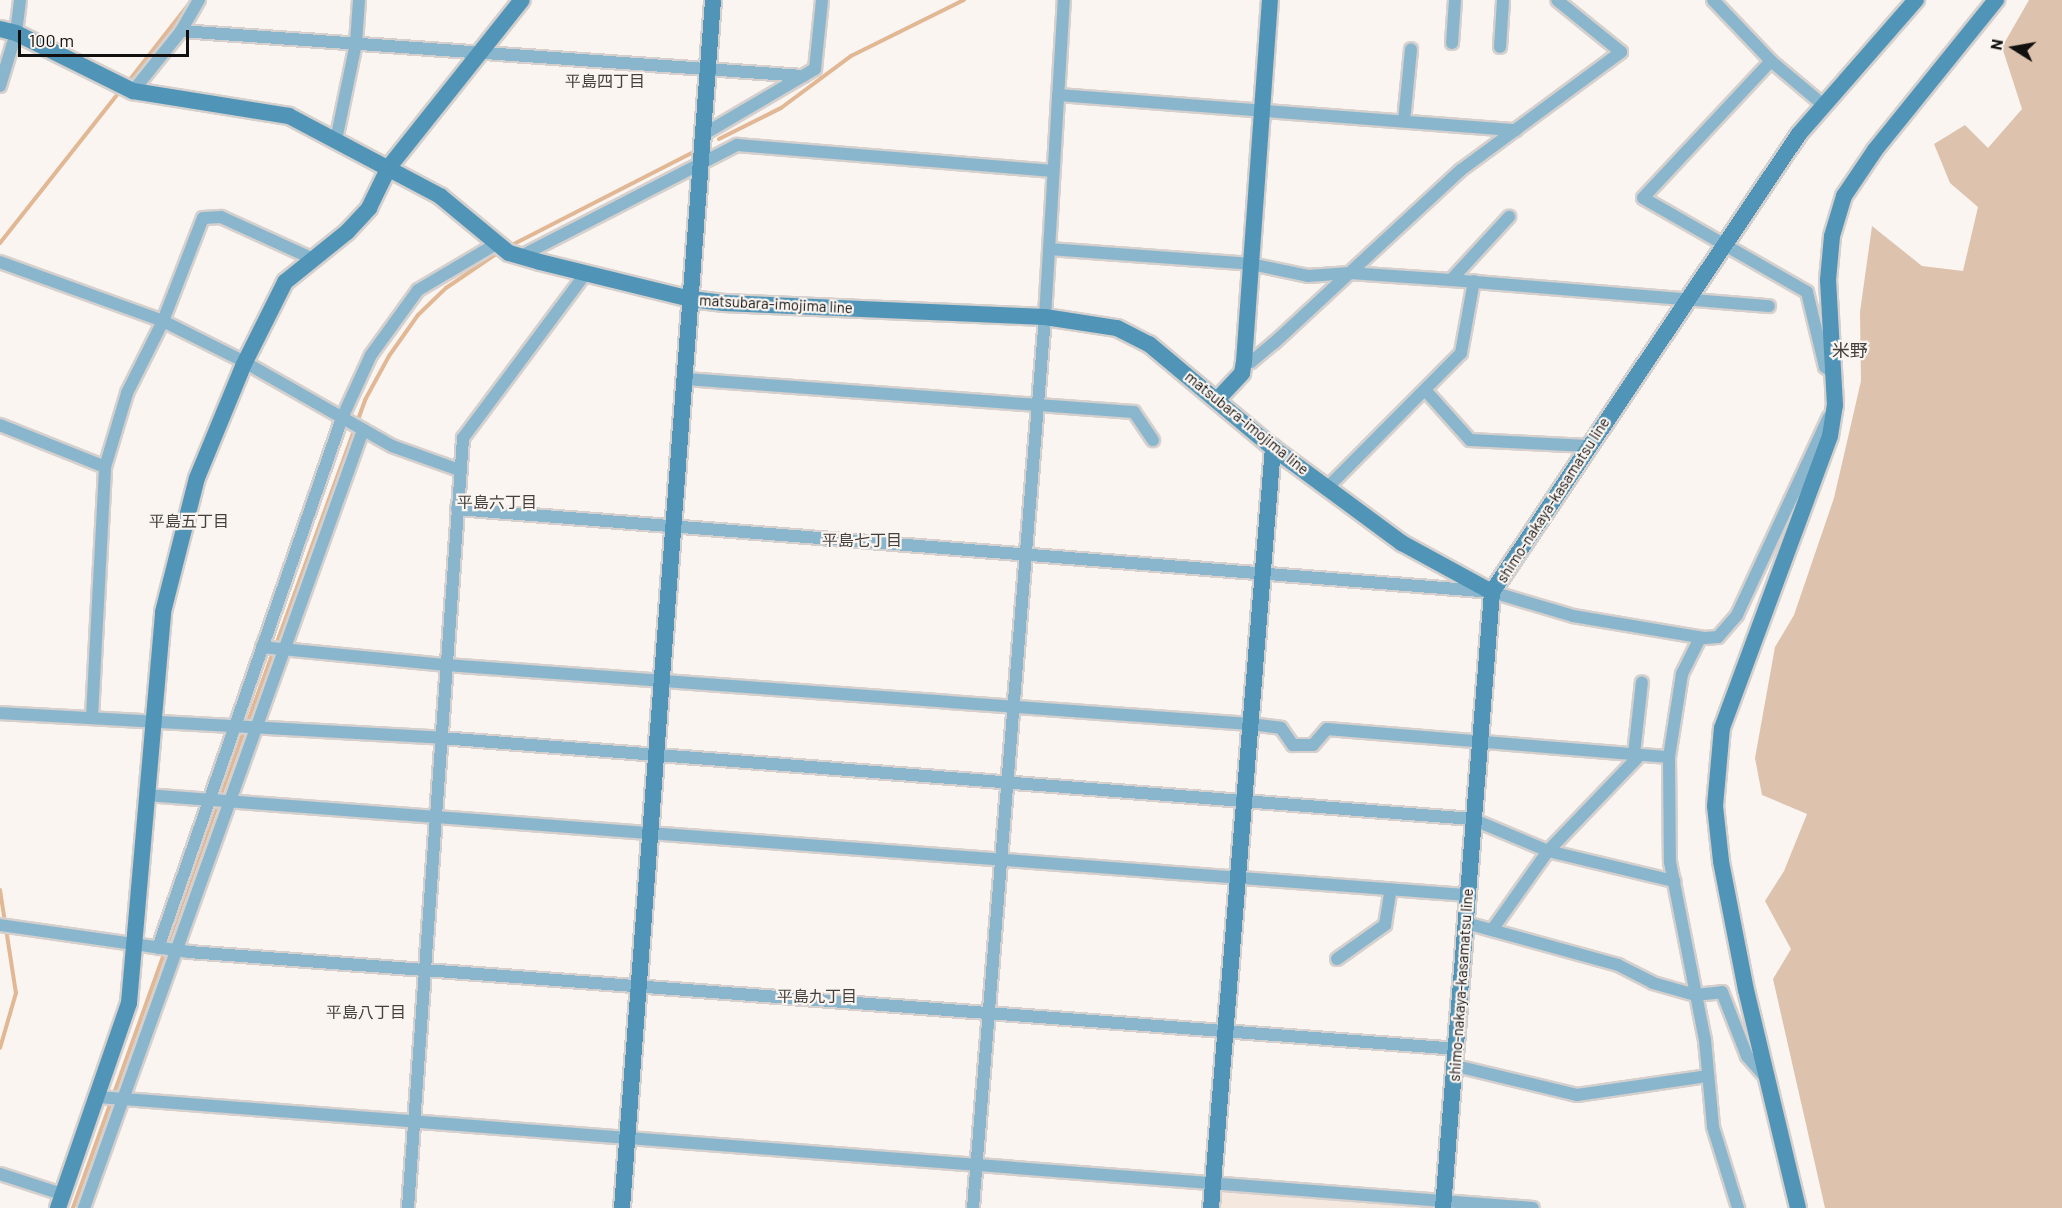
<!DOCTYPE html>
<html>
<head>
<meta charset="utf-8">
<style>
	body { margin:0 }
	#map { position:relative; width:2062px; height:1208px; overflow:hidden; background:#faf5f1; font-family:Barlow,"Noto Sans JP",sans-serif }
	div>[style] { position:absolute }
	.built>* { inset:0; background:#f4e8df }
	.green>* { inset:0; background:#ddc3ae }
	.stream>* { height:4px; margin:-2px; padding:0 2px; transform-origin:2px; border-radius:2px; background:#e2b794 }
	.roads { filter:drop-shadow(2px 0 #d5d0cd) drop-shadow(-2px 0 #d5d0cd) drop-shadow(0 2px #d5d0cd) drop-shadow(0 -2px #d5d0cd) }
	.street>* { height:12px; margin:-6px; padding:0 6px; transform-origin:6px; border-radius:6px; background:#8ab6cd }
	.secondary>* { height:16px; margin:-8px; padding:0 8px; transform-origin:8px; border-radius:8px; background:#5095b8 }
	span { translate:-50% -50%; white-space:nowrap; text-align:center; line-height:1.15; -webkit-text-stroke:4.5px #faf5f1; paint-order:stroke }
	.street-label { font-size:15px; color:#12100f }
	.neighbourhood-label { font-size:16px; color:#44403d }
	.quarter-label { font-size:18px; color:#44403d }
	.north { position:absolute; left:1984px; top:18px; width:60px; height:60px; -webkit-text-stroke:4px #faf5f1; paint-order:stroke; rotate:281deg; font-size:16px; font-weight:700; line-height:24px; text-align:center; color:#12100f }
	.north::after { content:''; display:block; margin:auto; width:21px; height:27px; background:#12100f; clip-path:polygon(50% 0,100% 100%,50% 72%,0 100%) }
	.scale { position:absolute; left:18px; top:30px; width:171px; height:27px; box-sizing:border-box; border:3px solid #12100f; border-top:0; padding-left:8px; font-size:18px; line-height:21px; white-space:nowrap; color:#12100f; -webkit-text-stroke:4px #faf5f1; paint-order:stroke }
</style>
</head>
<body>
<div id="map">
	<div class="built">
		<div style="clip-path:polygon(1225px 1188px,1433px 1204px,1435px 1208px,1220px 1208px,1221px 1191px)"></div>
	</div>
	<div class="green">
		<div style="clip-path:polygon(2029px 0,2062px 0,2062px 1208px,1825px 1208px,1773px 979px,1791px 949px,1765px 901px,1784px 871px,1807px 814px,1762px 795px,1755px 758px,1775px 647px,1794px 615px,1834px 498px,1861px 381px,1860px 312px,1872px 226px,1922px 266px,1963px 271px,1978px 207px,1950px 183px,1934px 144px,1965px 125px,1988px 148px,2022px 109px,2002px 47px)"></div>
	</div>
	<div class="stream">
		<div style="left:128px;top:82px;width:104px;rotate:-52deg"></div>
		<div style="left:719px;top:139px;width:69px;rotate:-26.6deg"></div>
		<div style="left:781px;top:108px;width:87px;rotate:-36.6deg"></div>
		<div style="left:851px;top:56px;width:126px;rotate:-26.4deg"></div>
		<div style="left:0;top:243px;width:195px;rotate:-51.7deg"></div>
		<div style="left:508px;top:247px;width:209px;rotate:-27.1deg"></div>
		<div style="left:276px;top:645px;width:261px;rotate:-70deg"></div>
		<div style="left:365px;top:400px;width:50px;rotate:-61.4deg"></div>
		<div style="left:389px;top:356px;width:50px;rotate:-54.7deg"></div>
		<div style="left:418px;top:315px;width:39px;rotate:-44deg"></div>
		<div style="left:446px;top:288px;width:64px;rotate:-34.2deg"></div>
		<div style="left:247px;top:724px;width:77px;rotate:-70.1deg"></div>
		<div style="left:220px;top:797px;width:70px;rotate:-70deg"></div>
		<div style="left:0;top:890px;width:104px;rotate:81.2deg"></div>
		<div style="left:16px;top:993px;width:57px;rotate:106.2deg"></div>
		<div style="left:73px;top:1208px;width:429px;rotate:-70.3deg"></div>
	</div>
	<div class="roads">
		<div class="street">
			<div style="left:1713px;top:0;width:84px;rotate:46.4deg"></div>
			<div style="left:1771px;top:61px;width:67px;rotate:40.1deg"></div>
			<div style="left:181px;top:31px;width:624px;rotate:4.14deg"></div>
			<div style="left:1452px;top:43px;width:43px;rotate:-86deg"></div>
			<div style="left:1500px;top:47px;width:47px;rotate:-86.3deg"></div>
			<div style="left:1771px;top:61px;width:187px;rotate:133.1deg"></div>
			<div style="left:1643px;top:198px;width:189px;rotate:29.8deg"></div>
			<div style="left:1807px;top:292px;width:77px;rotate:76.5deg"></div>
			<div style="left:1825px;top:367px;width:10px;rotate:37deg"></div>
			<div style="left:0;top:86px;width:55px;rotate:-73.2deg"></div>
			<div style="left:16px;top:33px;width:33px;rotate:-83deg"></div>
			<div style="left:133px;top:91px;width:77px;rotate:-51.3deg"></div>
			<div style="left:181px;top:31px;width:36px;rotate:-60deg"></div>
			<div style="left:1058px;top:95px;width:459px;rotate:4.4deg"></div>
			<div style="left:1404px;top:121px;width:72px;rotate:-84.4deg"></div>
			<div style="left:704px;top:134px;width:129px;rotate:-30.4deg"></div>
			<div style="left:815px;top:69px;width:69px;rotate:-84.2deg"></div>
			<div style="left:336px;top:140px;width:99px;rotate:-78.3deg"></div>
			<div style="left:356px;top:43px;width:43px;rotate:-86deg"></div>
			<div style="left:1049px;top:249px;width:203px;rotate:4.2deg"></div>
			<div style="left:1251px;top:264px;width:58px;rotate:11.9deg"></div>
			<div style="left:1308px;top:276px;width:42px;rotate:-4.1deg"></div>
			<div style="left:1350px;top:273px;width:101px;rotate:4deg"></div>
			<div style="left:1451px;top:280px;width:319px;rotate:4.7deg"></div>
			<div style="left:521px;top:256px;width:243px;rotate:-27.2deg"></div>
			<div style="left:737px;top:145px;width:317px;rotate:4.7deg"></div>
			<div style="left:0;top:262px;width:173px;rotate:19.9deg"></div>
			<div style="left:163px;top:321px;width:85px;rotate:26.6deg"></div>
			<div style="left:239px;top:359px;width:176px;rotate:29.6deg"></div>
			<div style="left:392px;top:446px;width:71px;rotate:19.7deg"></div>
			<div style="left:1451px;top:280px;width:86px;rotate:-47.4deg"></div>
			<div style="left:1244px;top:362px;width:7px"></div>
			<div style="left:1251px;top:362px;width:30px;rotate:-40deg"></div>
			<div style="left:1274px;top:343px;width:255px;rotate:-42.8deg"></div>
			<div style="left:1461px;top:170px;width:199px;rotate:-36.4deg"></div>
			<div style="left:1621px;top:52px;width:82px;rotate:-140.9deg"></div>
			<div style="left:685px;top:379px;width:450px;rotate:4.2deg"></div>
			<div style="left:1134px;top:412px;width:34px;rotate:56deg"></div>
			<div style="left:1426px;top:391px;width:66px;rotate:48.1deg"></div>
			<div style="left:1470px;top:440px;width:118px;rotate:2.9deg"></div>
			<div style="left:0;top:425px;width:113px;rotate:21.8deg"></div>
			<div style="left:1328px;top:487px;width:189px;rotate:-45.2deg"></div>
			<div style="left:1461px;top:353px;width:73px;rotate:-79.8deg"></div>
			<div style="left:457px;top:509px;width:1038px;rotate:4.58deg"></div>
			<div style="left:1492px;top:592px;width:84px;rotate:16.5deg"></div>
			<div style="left:1573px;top:616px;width:134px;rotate:9.5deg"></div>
			<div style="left:1705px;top:638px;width:13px;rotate:-4deg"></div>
			<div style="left:1718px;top:637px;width:29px;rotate:-49deg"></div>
			<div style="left:1737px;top:615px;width:218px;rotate:-65.1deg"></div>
			<div style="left:1700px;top:638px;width:40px;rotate:116.6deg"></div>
			<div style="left:1682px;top:674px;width:84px;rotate:98.9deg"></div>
			<div style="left:1669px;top:757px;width:105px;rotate:89.5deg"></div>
			<div style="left:1670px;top:862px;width:181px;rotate:78.9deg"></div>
			<div style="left:1705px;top:1040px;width:87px;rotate:84.7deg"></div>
			<div style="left:1713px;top:1127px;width:85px;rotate:72.8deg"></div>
			<div style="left:262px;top:647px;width:185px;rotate:5.6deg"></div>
			<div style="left:446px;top:665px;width:806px;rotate:4.2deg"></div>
			<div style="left:1250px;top:724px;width:31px;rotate:7deg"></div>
			<div style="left:1281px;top:728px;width:21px;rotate:55deg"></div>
			<div style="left:1293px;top:745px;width:20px"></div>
			<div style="left:1313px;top:745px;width:21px;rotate:-49deg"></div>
			<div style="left:1327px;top:729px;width:343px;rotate:4.7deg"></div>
			<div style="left:0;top:713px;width:442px;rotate:3.2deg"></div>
			<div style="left:441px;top:738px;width:1034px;rotate:4.49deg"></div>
			<div style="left:1472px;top:819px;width:82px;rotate:22.8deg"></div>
			<div style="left:1548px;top:851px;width:130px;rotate:13.4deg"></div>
			<div style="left:92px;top:717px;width:250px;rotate:-87deg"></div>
			<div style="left:105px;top:467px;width:77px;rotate:-73.4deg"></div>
			<div style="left:127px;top:393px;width:80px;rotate:-63.4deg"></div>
			<div style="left:163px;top:321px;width:110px;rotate:-68.8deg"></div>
			<div style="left:203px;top:218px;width:18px;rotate:-3deg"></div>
			<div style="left:221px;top:217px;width:99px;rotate:24.5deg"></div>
			<div style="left:1634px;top:754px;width:72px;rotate:-83.7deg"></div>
			<div style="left:146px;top:795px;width:1326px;rotate:4.33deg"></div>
			<div style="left:1466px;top:923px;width:158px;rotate:15.4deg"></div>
			<div style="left:1618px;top:965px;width:39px;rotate:27deg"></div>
			<div style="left:1653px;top:983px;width:44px;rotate:15.9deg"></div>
			<div style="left:1695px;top:995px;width:27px;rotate:-6deg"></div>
			<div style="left:1722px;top:992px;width:69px;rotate:68.7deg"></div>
			<div style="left:1747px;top:1056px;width:28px;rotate:49deg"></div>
			<div style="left:0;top:925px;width:191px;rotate:8.1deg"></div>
			<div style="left:189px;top:952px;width:1272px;rotate:4.37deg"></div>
			<div style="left:1492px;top:930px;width:97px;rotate:-54.7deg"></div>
			<div style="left:1548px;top:851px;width:133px;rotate:-46.2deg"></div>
			<div style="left:158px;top:948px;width:561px;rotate:-70.85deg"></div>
			<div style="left:342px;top:418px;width:69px;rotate:-65.3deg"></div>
			<div style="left:371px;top:355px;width:80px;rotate:-54.1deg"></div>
			<div style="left:418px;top:290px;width:91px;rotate:-30.5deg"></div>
			<div style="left:1337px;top:959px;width:59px;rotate:-35.3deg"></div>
			<div style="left:1385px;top:925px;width:36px;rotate:-81deg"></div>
			<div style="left:1456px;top:1066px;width:124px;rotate:13.5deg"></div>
			<div style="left:1577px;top:1095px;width:131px;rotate:-8.3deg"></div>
			<div style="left:98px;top:1097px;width:1439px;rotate:4.42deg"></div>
			<div style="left:0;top:1174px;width:65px;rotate:17.9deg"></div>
			<div style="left:84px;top:1208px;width:827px;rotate:-70.27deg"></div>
			<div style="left:408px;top:1208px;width:772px;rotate:-85.91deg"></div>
			<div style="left:463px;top:438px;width:206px;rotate:-53.3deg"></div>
			<div style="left:973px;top:1208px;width:894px;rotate:-85.38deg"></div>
			<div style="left:1045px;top:317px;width:318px;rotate:-86.6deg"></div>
		</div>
		<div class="secondary">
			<div style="left:0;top:29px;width:16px;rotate:14deg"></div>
			<div style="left:16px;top:33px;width:131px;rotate:26.4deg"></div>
			<div style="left:133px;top:91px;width:158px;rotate:9.1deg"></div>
			<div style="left:289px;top:116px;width:171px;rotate:27.9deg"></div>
			<div style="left:440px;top:196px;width:89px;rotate:39.6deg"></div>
			<div style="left:509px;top:253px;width:32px;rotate:16deg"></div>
			<div style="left:540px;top:262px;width:155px;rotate:13.8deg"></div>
			<div style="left:691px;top:299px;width:33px;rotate:7deg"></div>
			<div style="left:724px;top:303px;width:321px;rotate:2.5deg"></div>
			<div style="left:1045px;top:317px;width:73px;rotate:8.7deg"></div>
			<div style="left:1117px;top:328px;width:36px;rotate:27deg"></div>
			<div style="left:1149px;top:344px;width:162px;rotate:40deg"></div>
			<div style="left:1273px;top:448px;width:160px;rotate:36.4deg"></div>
			<div style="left:1402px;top:543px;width:102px;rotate:28.6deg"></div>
			<div style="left:1217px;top:400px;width:37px;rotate:-47deg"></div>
			<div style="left:1242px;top:373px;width:11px;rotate:-80deg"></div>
			<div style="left:1244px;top:362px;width:363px;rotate:-85.9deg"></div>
			<div style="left:58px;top:1208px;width:217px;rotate:-70.9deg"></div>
			<div style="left:129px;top:1003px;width:392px;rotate:-85deg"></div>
			<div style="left:163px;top:612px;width:138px;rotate:-75.8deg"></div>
			<div style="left:197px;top:478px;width:123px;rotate:-67.6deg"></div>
			<div style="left:244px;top:364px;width:92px;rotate:-63.4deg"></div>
			<div style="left:285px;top:282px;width:80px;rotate:-38.9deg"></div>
			<div style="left:347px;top:232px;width:33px;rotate:-47deg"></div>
			<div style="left:369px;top:208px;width:46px;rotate:-64deg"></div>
			<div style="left:389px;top:167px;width:213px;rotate:-51.5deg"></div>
			<div style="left:622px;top:1208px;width:1211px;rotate:-85.69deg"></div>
			<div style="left:1211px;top:1208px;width:763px;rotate:-85.34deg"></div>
			<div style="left:1443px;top:1208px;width:618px;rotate:-85.45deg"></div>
			<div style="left:1492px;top:592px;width:551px;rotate:-56.17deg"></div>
			<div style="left:1799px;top:134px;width:178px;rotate:-48.9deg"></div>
			<div style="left:1798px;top:1208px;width:224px;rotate:-103.4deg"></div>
			<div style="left:1746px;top:990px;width:131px;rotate:-101deg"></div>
			<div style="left:1721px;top:861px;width:55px;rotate:-96.2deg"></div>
			<div style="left:1715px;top:806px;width:78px;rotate:-84.9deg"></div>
			<div style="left:1722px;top:728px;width:311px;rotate:-69.7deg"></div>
			<div style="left:1830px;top:436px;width:31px;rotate:-81deg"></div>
			<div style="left:1835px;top:405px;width:125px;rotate:-93.2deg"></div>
			<div style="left:1828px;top:280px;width:44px;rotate:-84.8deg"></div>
			<div style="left:1832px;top:236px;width:42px;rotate:-73.3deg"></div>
			<div style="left:1844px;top:196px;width:55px;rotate:-56deg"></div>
			<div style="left:1875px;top:150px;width:193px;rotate:-51.1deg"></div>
		</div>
	</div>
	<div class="street-label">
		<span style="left:776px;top:304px;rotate:3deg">matsubara-imojima line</span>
		<span style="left:1247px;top:423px;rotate:39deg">matsubara-imojima line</span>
		<span style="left:1553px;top:500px;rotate:-57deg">shimo-nakaya-kasamatsu line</span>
		<span style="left:1461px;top:985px;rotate:-86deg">shimo-nakaya-kasamatsu line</span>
	</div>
	<div class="neighbourhood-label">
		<span style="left:605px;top:81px">平島四丁目</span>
		<span style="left:497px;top:502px">平島六丁目</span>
		<span style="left:189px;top:521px">平島五丁目</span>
		<span style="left:862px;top:540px">平島七丁目</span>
		<span style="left:817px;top:996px">平島九丁目</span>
		<span style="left:366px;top:1012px">平島八丁目</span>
	</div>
	<div class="quarter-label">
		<span style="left:1850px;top:350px">米野</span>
	</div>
	<div class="north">N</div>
	<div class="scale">100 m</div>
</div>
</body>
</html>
